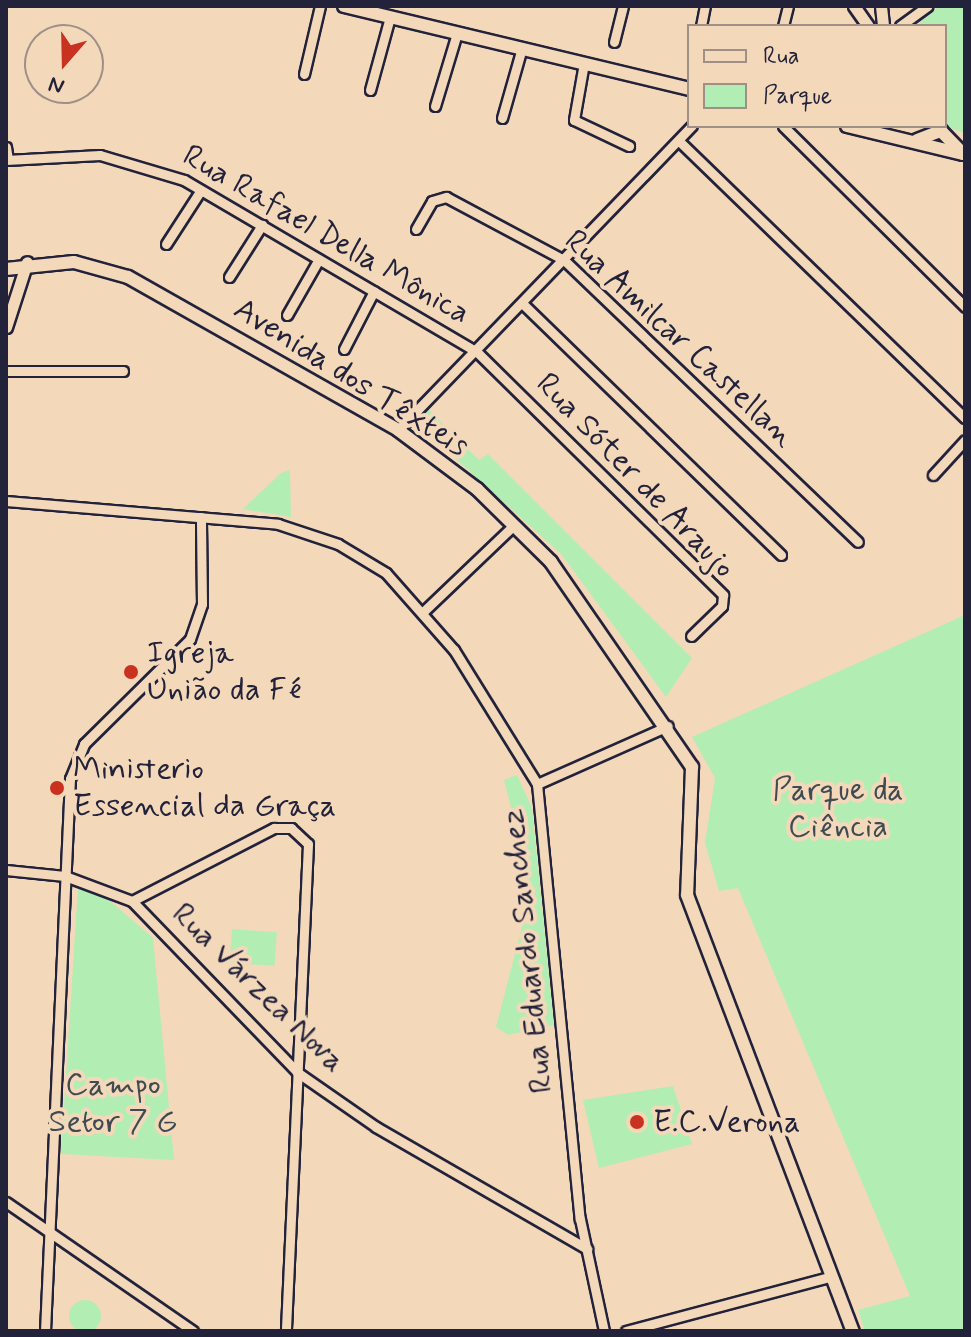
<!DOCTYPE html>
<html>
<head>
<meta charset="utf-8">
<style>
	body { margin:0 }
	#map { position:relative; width:971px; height:1337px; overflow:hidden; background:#f3d8ba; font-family:Mynerve,sans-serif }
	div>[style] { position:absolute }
	.green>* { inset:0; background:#b2eeb3; transform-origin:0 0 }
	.round { border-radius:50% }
	.roads { filter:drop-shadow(2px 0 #22223b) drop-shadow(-2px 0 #22223b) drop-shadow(0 2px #22223b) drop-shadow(0 -2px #22223b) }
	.minor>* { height:9px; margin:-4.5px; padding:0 4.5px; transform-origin:4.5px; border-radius:4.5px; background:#f3d8ba }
	.tertiary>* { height:11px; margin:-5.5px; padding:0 5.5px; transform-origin:5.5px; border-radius:5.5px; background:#f3d8ba }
	.secondary>* { height:12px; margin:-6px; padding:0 6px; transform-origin:6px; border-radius:6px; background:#f3d8ba }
	.dots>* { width:22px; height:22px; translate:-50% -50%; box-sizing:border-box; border:4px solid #f3d8ba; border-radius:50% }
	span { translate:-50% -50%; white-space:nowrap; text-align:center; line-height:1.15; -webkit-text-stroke:8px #f3d8ba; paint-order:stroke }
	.street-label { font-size:32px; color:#22223b }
	.poi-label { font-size:32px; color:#22223b }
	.left { translate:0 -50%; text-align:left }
	.park-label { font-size:32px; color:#3f4b53 }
	.frame { position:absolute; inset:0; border:8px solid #22223b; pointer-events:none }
	.legend { position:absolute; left:687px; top:24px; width:260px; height:104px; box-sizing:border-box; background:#f3d8ba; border:2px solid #9f8f87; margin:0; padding:10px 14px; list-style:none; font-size:24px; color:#22223b }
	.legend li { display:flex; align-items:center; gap:16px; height:40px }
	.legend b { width:40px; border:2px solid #9f8f87 }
	.north { position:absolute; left:24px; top:24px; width:80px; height:80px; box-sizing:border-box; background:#f3d8ba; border:2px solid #9f8f87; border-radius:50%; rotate:200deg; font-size:22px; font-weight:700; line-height:32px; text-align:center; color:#22223b }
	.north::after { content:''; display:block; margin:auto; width:28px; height:36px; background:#c8321e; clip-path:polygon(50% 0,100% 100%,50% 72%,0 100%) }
</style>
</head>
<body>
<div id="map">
	<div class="green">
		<div style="clip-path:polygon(939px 6px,965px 6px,965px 133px,944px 126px,945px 26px,916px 26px)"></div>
		<div style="clip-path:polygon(427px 408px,479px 460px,488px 454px,692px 658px,666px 697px,562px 555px,412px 419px)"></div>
		<div style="clip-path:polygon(290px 470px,291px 517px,243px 509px,281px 473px)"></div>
		<div style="clip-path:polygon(965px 615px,965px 1331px,865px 1331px,858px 1310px,910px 1296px,738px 888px,719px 891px,705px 843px,715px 778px,692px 737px)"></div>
		<div style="clip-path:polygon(517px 775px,532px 808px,554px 1025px,508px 1035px,496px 1027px,524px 919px,526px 865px,504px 780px)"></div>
		<div style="clip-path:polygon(78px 887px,103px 895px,153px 938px,174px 1160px,61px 1154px)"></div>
		<div style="left:232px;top:929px;width:45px;height:34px;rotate:4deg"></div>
		<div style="clip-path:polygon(673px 1086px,692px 1144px,599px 1168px,583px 1100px)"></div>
		<div class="round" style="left:69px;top:1300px;width:32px;height:32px"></div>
	</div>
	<div class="roads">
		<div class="minor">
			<div style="left:701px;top:26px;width:20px;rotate:-79deg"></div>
			<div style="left:783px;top:26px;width:21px;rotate:-76deg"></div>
			<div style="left:900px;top:26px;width:34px;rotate:-36deg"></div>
			<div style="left:614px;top:42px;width:37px;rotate:-76deg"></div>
			<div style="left:584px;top:63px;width:58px;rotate:100deg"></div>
			<div style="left:574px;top:120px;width:61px;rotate:25.3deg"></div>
			<div style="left:304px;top:74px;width:70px;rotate:-76.8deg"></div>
			<div style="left:370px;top:90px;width:76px;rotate:-74.7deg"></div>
			<div style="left:435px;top:106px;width:76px;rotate:-73.2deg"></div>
			<div style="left:502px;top:118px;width:73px;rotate:-74.1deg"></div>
			<div style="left:783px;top:126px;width:257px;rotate:44.8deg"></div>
			<div style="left:679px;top:141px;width:398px;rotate:44.1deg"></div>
			<div style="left:6px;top:147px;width:12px;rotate:81deg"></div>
			<div style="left:6px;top:160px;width:94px;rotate:-3deg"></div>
			<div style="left:100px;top:155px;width:88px;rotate:16.6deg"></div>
			<div style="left:184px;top:180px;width:340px;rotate:30.4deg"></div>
			<div style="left:477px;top:352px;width:346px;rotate:44.6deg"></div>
			<div style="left:723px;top:595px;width:11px;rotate:95deg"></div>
			<div style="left:722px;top:606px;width:43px;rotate:135.9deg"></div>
			<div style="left:416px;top:229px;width:32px;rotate:-60deg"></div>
			<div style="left:432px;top:201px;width:15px;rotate:-16deg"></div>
			<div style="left:446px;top:197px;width:134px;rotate:28.1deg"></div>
			<div style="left:564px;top:260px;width:407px;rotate:43.8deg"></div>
			<div style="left:166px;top:244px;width:64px;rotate:-57.1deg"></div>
			<div style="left:229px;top:277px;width:62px;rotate:-57.6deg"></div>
			<div style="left:523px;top:304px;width:360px;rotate:44.2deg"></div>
			<div style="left:287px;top:315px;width:64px;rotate:-60.3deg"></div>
			<div style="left:344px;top:349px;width:65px;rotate:-62.7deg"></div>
			<div style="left:6px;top:371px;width:117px"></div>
			<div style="left:398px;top:430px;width:423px;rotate:-46deg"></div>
			<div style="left:933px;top:475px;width:47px;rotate:-47.6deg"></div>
			<div style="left:6px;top:501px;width:273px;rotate:4.8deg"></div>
			<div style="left:278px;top:524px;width:63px;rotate:18.4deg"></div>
			<div style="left:338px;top:544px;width:56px;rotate:31.1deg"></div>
			<div style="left:386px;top:573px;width:103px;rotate:48.6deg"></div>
			<div style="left:454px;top:650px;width:158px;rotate:58.2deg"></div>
			<div style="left:537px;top:784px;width:437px;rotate:84.4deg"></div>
			<div style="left:580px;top:1219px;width:115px;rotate:77.9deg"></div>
			<div style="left:425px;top:610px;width:122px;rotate:-43.7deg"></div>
			<div style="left:537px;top:784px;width:143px;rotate:-23.9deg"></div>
			<div style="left:6px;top:870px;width:59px;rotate:5.8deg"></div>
			<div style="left:65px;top:876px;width:72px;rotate:20.5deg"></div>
			<div style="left:132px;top:901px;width:238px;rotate:46deg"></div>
			<div style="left:297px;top:1072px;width:96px;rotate:34.8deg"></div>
			<div style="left:376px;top:1127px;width:244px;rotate:30deg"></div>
			<div style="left:132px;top:901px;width:160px;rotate:-27.2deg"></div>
			<div style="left:274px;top:828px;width:17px"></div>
			<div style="left:291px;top:828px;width:23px;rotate:43deg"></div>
			<div style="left:308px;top:844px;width:487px;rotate:92.6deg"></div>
			<div style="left:6px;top:1202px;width:227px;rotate:34.6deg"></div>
			<div style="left:45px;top:1331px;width:553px;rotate:-87.41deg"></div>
			<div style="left:70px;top:779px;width:38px;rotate:-68deg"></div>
			<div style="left:84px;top:744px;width:149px;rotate:-44.7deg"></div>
			<div style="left:190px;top:639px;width:37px;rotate:-71deg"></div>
			<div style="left:202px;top:604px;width:87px;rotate:-90.7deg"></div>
			<div style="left:626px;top:1331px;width:213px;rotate:-14.9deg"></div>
		</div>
		<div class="tertiary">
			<div style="left:854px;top:6px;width:24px;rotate:55deg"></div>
			<div style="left:881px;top:6px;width:20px;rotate:84deg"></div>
			<div style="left:6px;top:327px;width:68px;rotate:-72.1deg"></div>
		</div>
		<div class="secondary">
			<div style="left:344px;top:6px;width:355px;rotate:13.5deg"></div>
			<div style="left:847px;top:126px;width:119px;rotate:13.6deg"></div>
			<div style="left:917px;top:140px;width:26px;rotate:-21deg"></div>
			<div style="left:941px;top:131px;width:32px;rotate:46deg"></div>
			<div style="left:6px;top:269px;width:68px;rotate:-5.9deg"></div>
			<div style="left:74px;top:262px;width:56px;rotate:15.5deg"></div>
			<div style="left:128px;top:277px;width:310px;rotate:29.5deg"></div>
			<div style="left:398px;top:430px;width:99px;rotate:36.8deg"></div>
			<div style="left:477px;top:489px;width:104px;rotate:44.6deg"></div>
			<div style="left:551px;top:562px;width:249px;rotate:55.5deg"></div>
			<div style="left:692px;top:767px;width:128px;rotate:92.2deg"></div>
			<div style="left:687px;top:895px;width:467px;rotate:69.2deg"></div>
		</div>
	</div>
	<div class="dots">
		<div style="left:131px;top:672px;background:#c8321e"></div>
		<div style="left:57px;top:788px;background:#c8321e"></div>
		<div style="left:637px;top:1122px;background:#c8321e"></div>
	</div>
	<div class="street-label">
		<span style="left:326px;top:235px;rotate:30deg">Rua Rafael Della Mônica</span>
		<span style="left:679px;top:339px;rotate:43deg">Rua Amilcar Castellan</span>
		<span style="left:351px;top:378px;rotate:32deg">Avenida dos Têxteis</span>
		<span style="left:635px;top:476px;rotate:46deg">Rua Sóter de Araujo</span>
		<span style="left:528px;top:951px;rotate:-96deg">Rua Eduardo Sanchez</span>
		<span style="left:258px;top:988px;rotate:44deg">Rua Várzea Nova</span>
	</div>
	<div class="poi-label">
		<span class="left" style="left:147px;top:672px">Igreja<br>União da Fé</span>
		<span class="left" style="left:73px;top:788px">Ministerio<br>Essencial da Graça</span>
		<span class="left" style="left:653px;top:1122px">E.C.Verona</span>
	</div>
	<div class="park-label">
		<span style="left:838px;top:809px">Parque da<br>Ciência</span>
		<span style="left:113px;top:1104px">Campo<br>Setor 7 G</span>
	</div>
	<div class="frame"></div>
	<ul class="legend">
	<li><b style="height:10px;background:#f3d8ba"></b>Rua</li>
	<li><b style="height:22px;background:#b2eeb3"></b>Parque</li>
	</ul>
	<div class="north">N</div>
</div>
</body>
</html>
